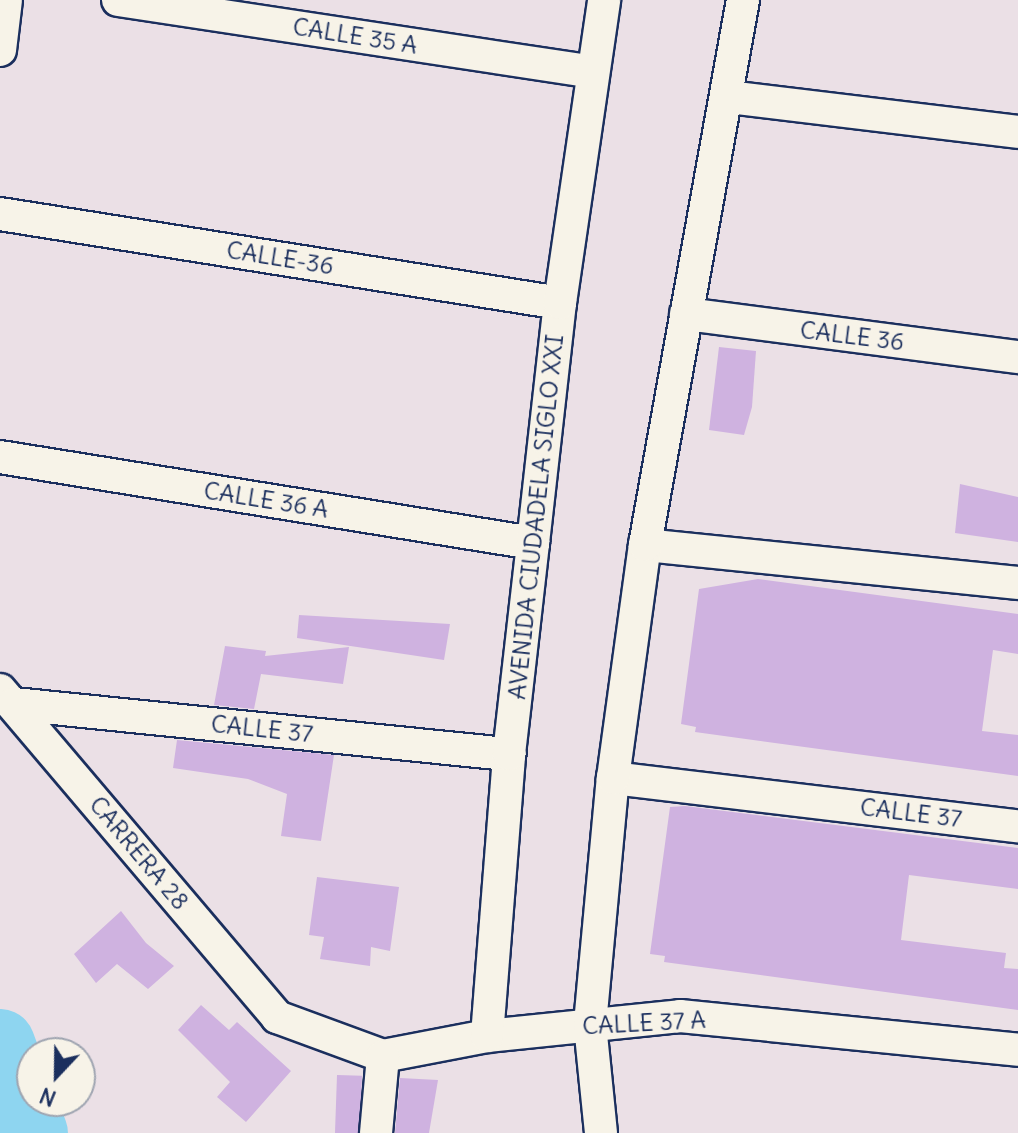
<!DOCTYPE html>
<html>
<head>
<meta charset="utf-8">
<style>
	body { margin:0 }
	#map { position:relative; width:1018px; height:1133px; overflow:hidden; background:#ebe0e6; font-family:Delius,sans-serif }
	div>[style] { position:absolute }
	.river>* { height:70px; margin:-35px; padding:0 35px; transform-origin:35px; border-radius:35px; background:#8ed5f0 }
	.building>* { inset:0; background:#cfb2e0; transform-origin:0 0 }
	.roads { filter:drop-shadow(2px 0 #1b2f5e) drop-shadow(-2px 0 #1b2f5e) drop-shadow(0 2px #1b2f5e) drop-shadow(0 -2px #1b2f5e) }
	.minor>* { height:32px; margin:-16px; padding:0 16px; transform-origin:16px; border-radius:16px; background:#f7f3e8 }
	span { translate:-50% -50%; white-space:nowrap; text-align:center; line-height:1.15; -webkit-text-stroke:6px #f7f3e8; paint-order:stroke }
	.street-label { font-size:24px; color:#1b2f5e }
	.north { position:absolute; left:16px; top:1037px; width:80px; height:80px; box-sizing:border-box; background:#f7f3e8; border:2px solid #9fa5b1; border-radius:50%; rotate:202deg; font-size:22px; font-weight:700; line-height:32px; text-align:center; color:#1b2f5e }
	.north::after { content:''; display:block; margin:auto; width:28px; height:36px; background:#1b2f5e; clip-path:polygon(50% 0,100% 100%,50% 72%,0 100%) }
</style>
</head>
<body>
<div id="map">
	<div class="river">
		<div style="left:0;top:1044px;width:95px;rotate:69.7deg"></div>
	</div>
	<div class="building">
		<div style="clip-path:polygon(719px 347px,756px 351px,752px 407px,744px 435px,709px 430px)"></div>
		<div style="clip-path:polygon(960px 484px,1018px 497px,1018px 542px,955px 533px)"></div>
		<div style="clip-path:polygon(758px 579px,1018px 614px,1018px 654px,993px 650px,982px 731px,1018px 735px,1018px 776px,695px 732px,696px 727px,681px 724px,699px 589px)"></div>
		<div style="clip-path:polygon(299px 615px,450px 624px,444px 660px,297px 638px)"></div>
		<div style="clip-path:polygon(225px 646px,266px 651px,265px 656px,349px 647px,343px 684px,261px 674px,254px 709px,214px 705px)"></div>
		<div style="clip-path:polygon(177px 740px,334px 755px,321px 841px,281px 836px,287px 794px,248px 779px,173px 768px)"></div>
		<div style="clip-path:polygon(685px 806px,1018px 848px,1018px 889px,909px 875px,901px 940px,1006px 953px,1004px 968px,1018px 969px,1018px 1010px,664px 962px,665px 956px,650px 954px,670px 807px)"></div>
		<div style="clip-path:polygon(317px 877px,399px 887px,390px 951px,371px 947px,370px 966px,320px 959px,324px 937px,309px 935px)"></div>
		<div style="clip-path:polygon(121px 911px,146px 943px,174px 966px,148px 989px,117px 964px,96px 983px,74px 954px)"></div>
		<div style="clip-path:polygon(201px 1005px,229px 1030px,237px 1022px,291px 1071px,246px 1122px,217px 1097px,230px 1082px,178px 1030px)"></div>
		<div style="left:337px;top:1075px;width:25px;height:58px;rotate:2deg"></div>
		<div style="clip-path:polygon(400px 1078px,438px 1080px,429px 1133px,395px 1133px)"></div>
	</div>
	<div class="roads">
		<div class="minor">
			<div style="left:118px;top:0;width:479px;rotate:8.6deg"></div>
			<div style="left:0;top:50px;width:50px;rotate:-83.2deg"></div>
			<div style="left:729px;top:97px;width:291px;rotate:6.9deg"></div>
			<div style="left:0;top:214px;width:567px;rotate:9.03deg"></div>
			<div style="left:686px;top:314px;width:335px;rotate:7.4deg"></div>
			<div style="left:0;top:457px;width:540px;rotate:9.17deg"></div>
			<div style="left:645px;top:545px;width:375px;rotate:5.8deg"></div>
			<div style="left:0;top:690px;width:429px;rotate:49.7deg"></div>
			<div style="left:277px;top:1017px;width:113px;rotate:20.2deg"></div>
			<div style="left:383px;top:1056px;width:106px;rotate:-10.9deg"></div>
			<div style="left:487px;top:1036px;width:194px;rotate:-5.9deg"></div>
			<div style="left:680px;top:1016px;width:340px;rotate:5.7deg"></div>
			<div style="left:14px;top:704px;width:498px;rotate:5.8deg"></div>
			<div style="left:613px;top:778px;width:408px;rotate:6.8deg"></div>
			<div style="left:487px;top:1036px;width:283px;rotate:-85.5deg"></div>
			<div style="left:509px;top:754px;width:212px;rotate:-83.5deg"></div>
			<div style="left:533px;top:543px;width:242px;rotate:-83.6deg"></div>
			<div style="left:560px;top:303px;width:306px;rotate:-81.7deg"></div>
			<div style="left:376px;top:1133px;width:77px;rotate:-84.8deg"></div>
			<div style="left:601px;top:1133px;width:110px;rotate:-95.8deg"></div>
			<div style="left:590px;top:1024px;width:247px;rotate:-84.7deg"></div>
			<div style="left:613px;top:778px;width:235px;rotate:-82.2deg"></div>
			<div style="left:645px;top:545px;width:554px;rotate:-79.81deg"></div>
		</div>
	</div>
	<div class="street-label">
		<span style="left:355px;top:36px;rotate:9deg">CALLE 35 A</span>
		<span style="left:280px;top:258px;rotate:9deg">CALLE-36</span>
		<span style="left:852px;top:336px;rotate:7deg">CALLE 36</span>
		<span style="left:266px;top:500px;rotate:9deg">CALLE 36 A</span>
		<span style="left:536px;top:517px;rotate:-84deg">AVENIDA CIUDADELA SIGLO XXI</span>
		<span style="left:262px;top:729px;rotate:6deg">CALLE 37</span>
		<span style="left:911px;top:813px;rotate:7deg">CALLE 37</span>
		<span style="left:139px;top:853px;rotate:50deg">CARRERA 28</span>
		<span style="left:644px;top:1023px;rotate:-3deg">CALLE 37 A</span>
	</div>
	<div class="north">N</div>
</div>
</body>
</html>
